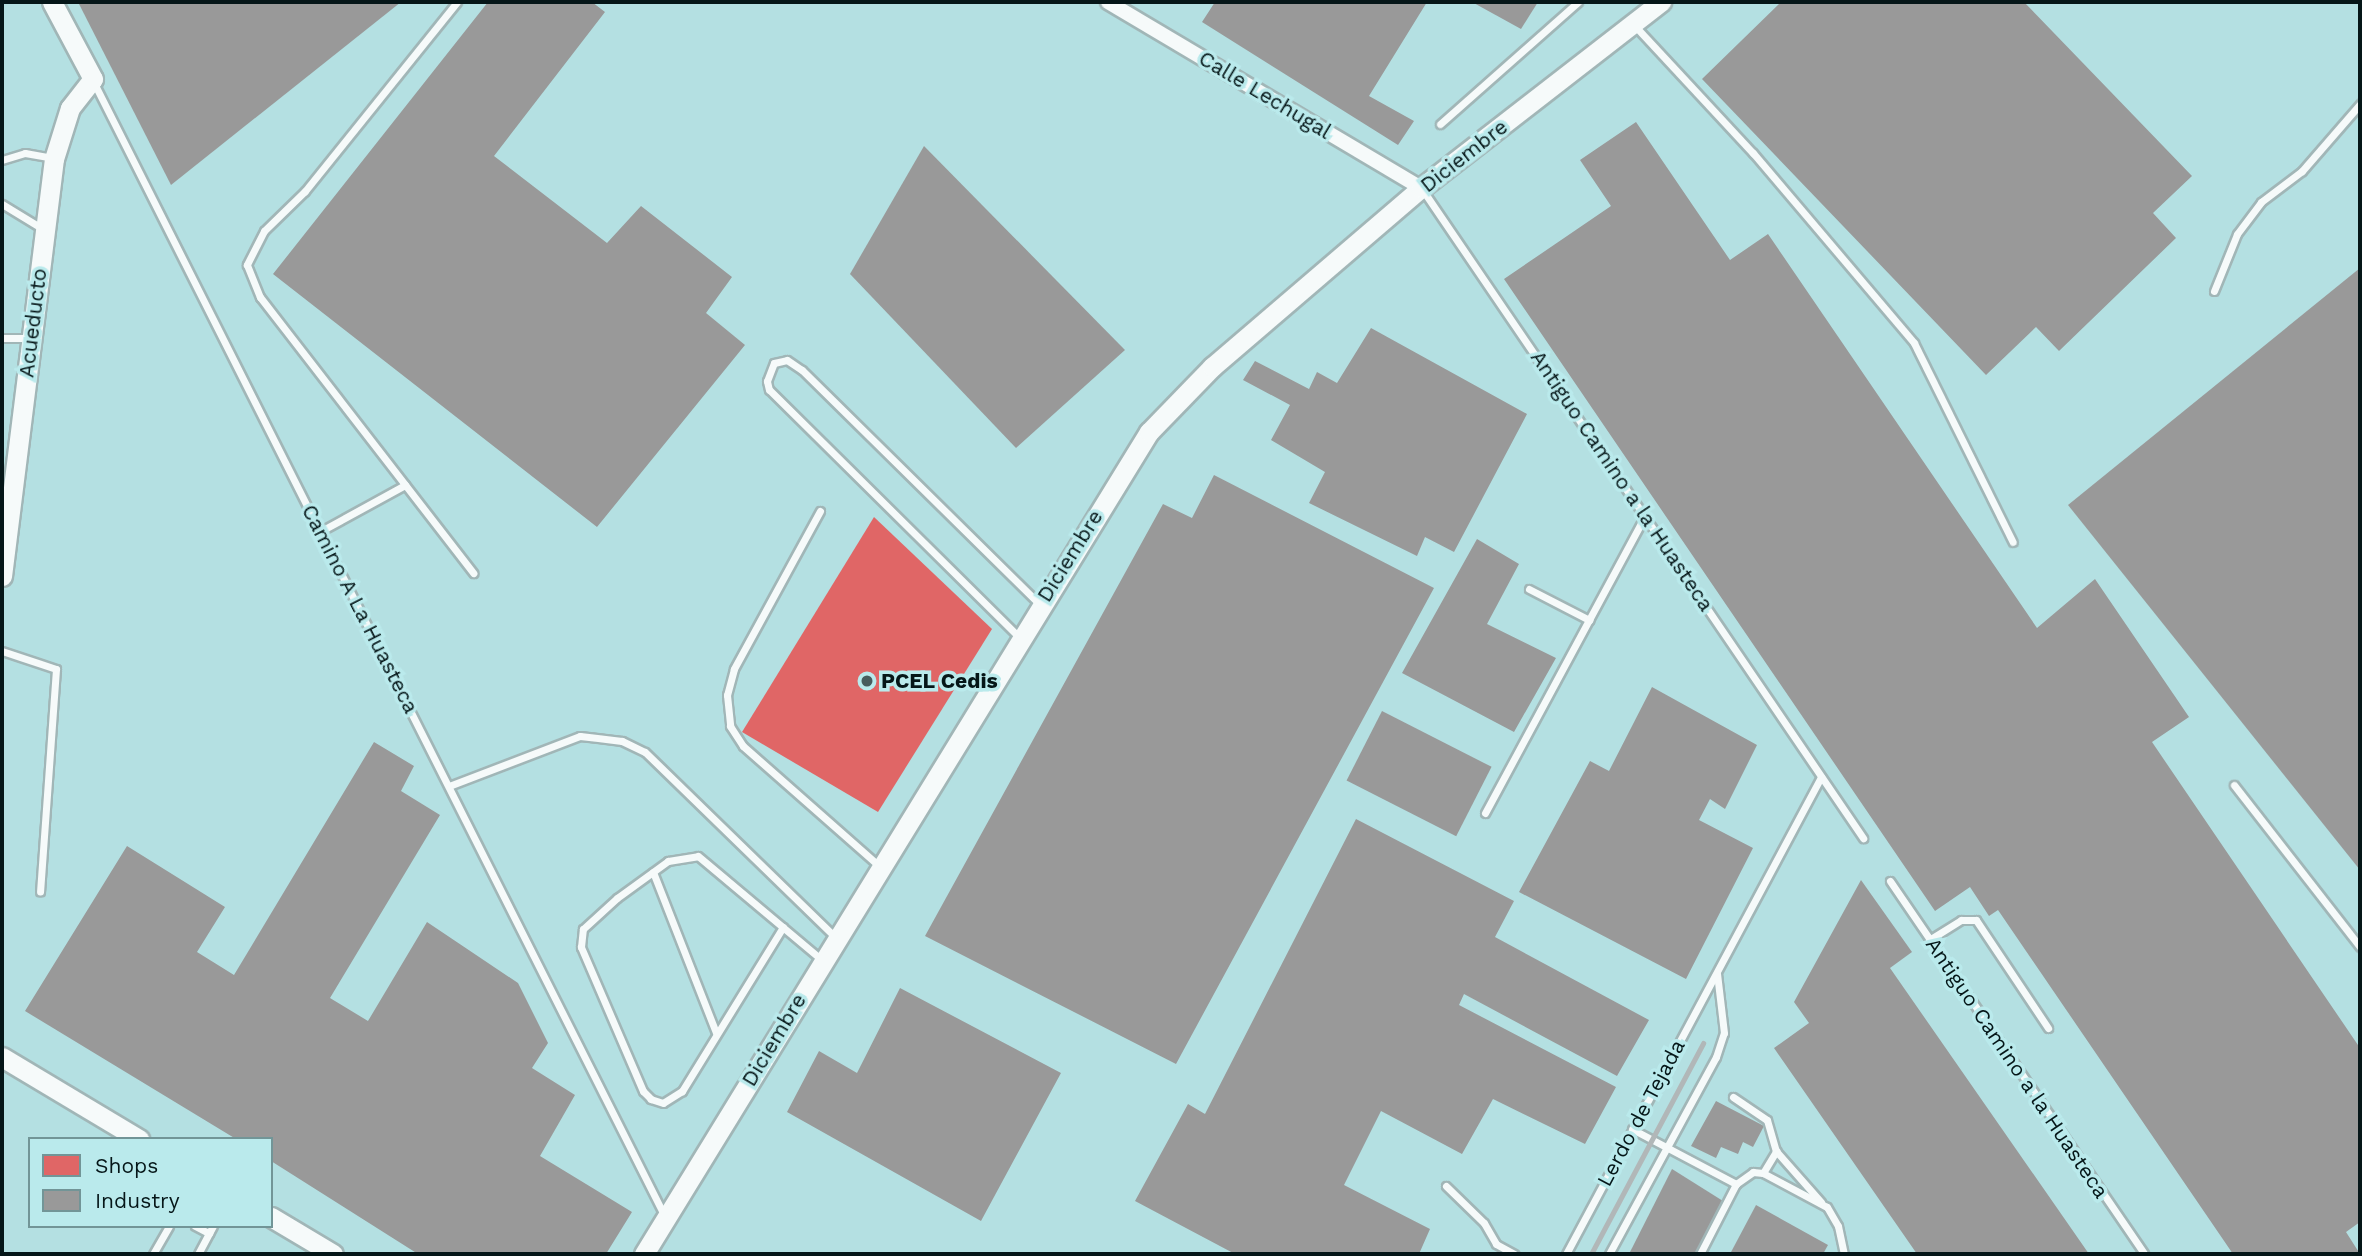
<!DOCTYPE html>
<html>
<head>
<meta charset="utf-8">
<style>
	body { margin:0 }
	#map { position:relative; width:2362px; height:1256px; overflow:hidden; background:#c5e0e1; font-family:"Work Sans",sans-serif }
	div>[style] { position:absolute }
	.built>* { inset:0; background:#b4e0e2 }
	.shops>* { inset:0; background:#e06666 }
	.industry>* { inset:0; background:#999; transform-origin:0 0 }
	.roads { filter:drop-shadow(2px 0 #a1b6b7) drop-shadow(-2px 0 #a1b6b7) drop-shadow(0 2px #a1b6b7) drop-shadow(0 -2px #a1b6b7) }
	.lane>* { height:7px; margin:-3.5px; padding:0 3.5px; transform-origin:3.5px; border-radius:3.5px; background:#f6fafa }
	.street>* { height:14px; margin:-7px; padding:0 7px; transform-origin:7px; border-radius:7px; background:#f6fafa }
	.secondary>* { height:19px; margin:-9.5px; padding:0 9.5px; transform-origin:9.5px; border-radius:9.5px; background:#f6fafa }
	.rail>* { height:5px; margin:-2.5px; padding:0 2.5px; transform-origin:2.5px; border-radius:2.5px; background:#b1b7b8 }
	.dots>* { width:19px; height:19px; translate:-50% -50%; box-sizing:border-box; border:4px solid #baeaec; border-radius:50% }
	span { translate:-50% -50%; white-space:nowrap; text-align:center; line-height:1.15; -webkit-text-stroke:7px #baeaec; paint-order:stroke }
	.street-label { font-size:21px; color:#051618 }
	.poi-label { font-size:21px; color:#051618; font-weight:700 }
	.left { translate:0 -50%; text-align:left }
	.frame { position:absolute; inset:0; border:4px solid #051618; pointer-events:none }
	.legend { position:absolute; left:28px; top:1137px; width:245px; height:91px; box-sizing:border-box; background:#baeaec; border:2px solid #729597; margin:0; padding:9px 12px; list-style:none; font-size:21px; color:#051618 }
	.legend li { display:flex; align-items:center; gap:14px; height:35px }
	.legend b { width:35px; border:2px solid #729597 }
</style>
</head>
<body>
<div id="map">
	<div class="built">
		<div style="clip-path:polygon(evenodd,2px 2px,2360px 2px,2360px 1254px,2px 1254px,2px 2px,30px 1139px,271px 1139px,271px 1226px,30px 1226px,30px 1139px)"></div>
	</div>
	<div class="shops">
		<div style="clip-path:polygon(874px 517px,992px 629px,878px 812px,742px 732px)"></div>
	</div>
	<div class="industry">
		<div style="clip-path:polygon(78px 2px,401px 2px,171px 185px)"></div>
		<div style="clip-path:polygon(488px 2px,592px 2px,605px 12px,494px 156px,607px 243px,641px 206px,732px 277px,706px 313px,745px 345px,597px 527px,273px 274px)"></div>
		<div style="clip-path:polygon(1215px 2px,1427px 2px,1369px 96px,1414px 121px,1398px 145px,1202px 22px)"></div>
		<div style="clip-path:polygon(1472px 2px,1538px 2px,1521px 29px)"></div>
		<div style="clip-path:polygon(1781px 2px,2024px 2px,2192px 176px,2153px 213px,2176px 238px,2059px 351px,2036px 327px,1986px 375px,1702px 79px)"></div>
		<div style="clip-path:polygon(1636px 122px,1730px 260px,1768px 234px,2037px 628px,2095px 579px,2189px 717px,2152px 742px,2360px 1048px,2360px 1222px,2346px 1232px,2360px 1254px,2233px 1254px,1998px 910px,1989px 916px,1970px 887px,1935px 911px,1504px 279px,1611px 206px,1580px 160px)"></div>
		<div style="clip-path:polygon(924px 146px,1125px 350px,1016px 448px,850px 274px)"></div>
		<div style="clip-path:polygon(2360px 268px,2360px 870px,2068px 505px)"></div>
		<div style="clip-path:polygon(1371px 328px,1527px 414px,1454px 552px,1425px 537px,1417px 556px,1309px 503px,1325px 472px,1271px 440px,1290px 405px,1243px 380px,1255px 361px,1309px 389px,1317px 372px,1337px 383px)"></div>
		<div style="clip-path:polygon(1214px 475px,1434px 588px,1176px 1064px,925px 936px,1163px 504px,1192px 518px)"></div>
		<div style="clip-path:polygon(1477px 539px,1519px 564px,1487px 624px,1556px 658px,1514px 732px,1402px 673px)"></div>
		<div style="clip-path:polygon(1652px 687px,1757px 745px,1725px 809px,1710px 799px,1699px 820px,1753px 848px,1686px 979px,1519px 892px,1590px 761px,1609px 771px)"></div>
		<div style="left:1382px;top:711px;width:123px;height:78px;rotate:27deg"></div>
		<div style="clip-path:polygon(374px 742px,414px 766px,401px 791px,440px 815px,330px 998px,368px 1021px,427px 922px,518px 983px,548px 1043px,532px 1068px,575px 1095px,540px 1156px,632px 1212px,606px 1254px,418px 1254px,271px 1161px,271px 1139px,236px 1139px,25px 1011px,127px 846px,225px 907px,197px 952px,234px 975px)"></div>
		<div style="clip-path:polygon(1356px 819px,1514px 901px,1495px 937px,1649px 1020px,1617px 1076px,1464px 994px,1459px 1005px,1616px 1087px,1585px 1144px,1493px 1099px,1462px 1154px,1381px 1111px,1344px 1185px,1430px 1229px,1419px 1254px,1235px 1254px,1135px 1201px,1188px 1104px,1205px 1114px)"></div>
		<div style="clip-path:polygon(1861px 880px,1912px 952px,1890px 968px,2089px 1254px,1917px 1254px,1774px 1048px,1809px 1023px,1794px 1002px)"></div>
		<div style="clip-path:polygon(900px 988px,1061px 1073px,981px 1221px,787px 1112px,819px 1051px,857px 1073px)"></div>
		<div style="clip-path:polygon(1716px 1101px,1764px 1126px,1753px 1147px,1743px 1142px,1738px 1154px,1721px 1147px,1716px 1158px,1691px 1146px)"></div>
		<div style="clip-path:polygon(1672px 1169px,1723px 1201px,1696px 1254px,1629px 1254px)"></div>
		<div style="clip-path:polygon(1756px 1205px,1828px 1245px,1823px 1254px,1730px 1254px)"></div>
	</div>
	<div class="roads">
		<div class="lane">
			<div style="left:457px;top:2px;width:243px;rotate:128.8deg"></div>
			<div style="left:305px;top:191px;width:57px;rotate:135.7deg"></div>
			<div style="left:264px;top:231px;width:38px;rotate:117deg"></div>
			<div style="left:247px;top:265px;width:35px;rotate:68deg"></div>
			<div style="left:260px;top:297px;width:349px;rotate:52.3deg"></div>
			<div style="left:1634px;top:25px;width:175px;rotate:47.1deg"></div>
			<div style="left:1753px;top:153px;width:249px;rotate:49.7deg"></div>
			<div style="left:1914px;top:343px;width:222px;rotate:63.6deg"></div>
			<div style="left:93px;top:81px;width:1270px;rotate:63.27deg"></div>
			<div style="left:1440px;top:124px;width:184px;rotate:-41.5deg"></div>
			<div style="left:2px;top:160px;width:24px;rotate:-17deg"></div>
			<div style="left:25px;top:153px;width:28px;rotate:10deg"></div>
			<div style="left:1422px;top:189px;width:785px;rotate:55.8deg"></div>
			<div style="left:2px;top:204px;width:48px;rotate:31.4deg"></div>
			<div style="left:2214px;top:291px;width:61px;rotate:-68deg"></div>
			<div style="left:2237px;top:234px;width:40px;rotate:-53deg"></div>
			<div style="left:2261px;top:202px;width:51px;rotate:-37.1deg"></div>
			<div style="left:2302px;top:171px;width:89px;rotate:-49.1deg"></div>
			<div style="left:2px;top:338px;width:29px"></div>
			<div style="left:820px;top:511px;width:180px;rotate:118.6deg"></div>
			<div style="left:734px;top:669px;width:27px;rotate:105deg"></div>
			<div style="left:727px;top:695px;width:31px;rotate:84deg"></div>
			<div style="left:730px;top:726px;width:24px;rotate:57deg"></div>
			<div style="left:743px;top:746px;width:181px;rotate:41.4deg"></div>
			<div style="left:321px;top:531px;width:96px;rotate:-28.7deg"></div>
			<div style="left:1529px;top:589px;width:68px;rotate:27.3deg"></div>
			<div style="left:1019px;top:637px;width:351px;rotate:-135.3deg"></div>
			<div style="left:769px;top:390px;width:9px;rotate:-103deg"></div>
			<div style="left:767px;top:381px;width:19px;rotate:-69deg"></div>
			<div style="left:774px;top:363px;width:13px;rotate:-13deg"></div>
			<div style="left:787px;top:360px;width:18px;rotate:34deg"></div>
			<div style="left:802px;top:370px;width:333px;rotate:44.6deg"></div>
			<div style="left:2px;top:651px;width:57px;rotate:18.4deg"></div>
			<div style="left:56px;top:669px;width:223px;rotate:94.1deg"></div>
			<div style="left:2234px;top:785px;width:205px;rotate:52.1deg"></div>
			<div style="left:449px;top:786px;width:140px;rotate:-20.9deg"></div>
			<div style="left:580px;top:736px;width:42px;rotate:6.8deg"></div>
			<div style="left:622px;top:741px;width:25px;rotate:26deg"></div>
			<div style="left:645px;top:752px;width:267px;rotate:44.2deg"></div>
			<div style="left:1485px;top:813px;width:337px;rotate:-61.7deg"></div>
			<div style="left:653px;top:872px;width:173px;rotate:68.6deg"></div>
			<div style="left:1890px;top:881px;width:451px;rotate:55.7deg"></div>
			<div style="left:783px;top:927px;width:193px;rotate:121.6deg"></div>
			<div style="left:682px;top:1091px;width:22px;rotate:148deg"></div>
			<div style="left:663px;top:1103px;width:13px;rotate:-162deg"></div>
			<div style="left:651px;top:1099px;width:11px;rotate:-135deg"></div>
			<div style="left:643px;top:1091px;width:157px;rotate:-113.3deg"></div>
			<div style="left:581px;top:947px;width:18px;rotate:-84deg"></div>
			<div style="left:583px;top:929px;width:46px;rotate:-42.4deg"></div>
			<div style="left:617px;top:898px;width:63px;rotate:-36deg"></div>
			<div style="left:668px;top:861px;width:30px;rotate:-9deg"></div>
			<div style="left:698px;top:856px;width:162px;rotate:40deg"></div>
			<div style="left:1929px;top:940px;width:38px;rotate:-32deg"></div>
			<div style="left:1961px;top:920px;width:15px"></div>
			<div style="left:1976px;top:920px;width:130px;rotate:56.3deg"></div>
			<div style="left:1733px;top:1097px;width:41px;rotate:34.1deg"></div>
			<div style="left:1767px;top:1120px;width:32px;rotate:74deg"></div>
			<div style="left:1776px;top:1151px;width:68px;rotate:48.6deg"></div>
			<div style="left:1632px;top:1129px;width:118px;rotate:27.9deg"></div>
			<div style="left:1763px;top:1173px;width:26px;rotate:-59deg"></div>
			<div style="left:1446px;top:1186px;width:53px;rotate:44.2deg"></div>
			<div style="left:1484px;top:1223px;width:24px;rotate:60deg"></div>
			<div style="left:1496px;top:1244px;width:21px;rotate:29deg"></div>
			<div style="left:195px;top:1226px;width:16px;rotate:27deg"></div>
			<div style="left:153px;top:1254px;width:32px;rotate:-60deg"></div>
			<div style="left:198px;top:1254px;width:32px;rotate:-62deg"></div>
			<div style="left:1566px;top:1254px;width:541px;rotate:-61.87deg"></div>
			<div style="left:1609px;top:1254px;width:224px;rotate:-61.5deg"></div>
			<div style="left:1716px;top:1057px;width:25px;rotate:-72deg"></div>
			<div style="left:1724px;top:1033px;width:60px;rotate:-96.7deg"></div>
			<div style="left:1700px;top:1254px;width:79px;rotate:-62.8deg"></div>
			<div style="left:1736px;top:1184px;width:21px;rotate:-35deg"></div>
			<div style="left:1753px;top:1172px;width:10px;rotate:6deg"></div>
			<div style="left:1763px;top:1173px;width:72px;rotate:28deg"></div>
			<div style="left:1827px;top:1207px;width:22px;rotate:60deg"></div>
			<div style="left:1838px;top:1226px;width:29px;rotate:78deg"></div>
		</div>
		<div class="street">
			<div style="left:1108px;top:2px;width:364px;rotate:30.7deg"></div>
		</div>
		<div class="secondary">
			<div style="left:2px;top:576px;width:420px;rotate:-82.9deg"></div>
			<div style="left:54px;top:159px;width:53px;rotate:-72.6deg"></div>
			<div style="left:70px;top:108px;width:37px;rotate:-52deg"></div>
			<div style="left:93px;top:79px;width:87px;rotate:-118deg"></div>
			<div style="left:2px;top:1057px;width:160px;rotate:30.9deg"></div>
			<div style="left:271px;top:1217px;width:72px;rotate:30.8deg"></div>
			<div style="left:644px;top:1254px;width:965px;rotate:-58.44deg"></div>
			<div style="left:1149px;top:432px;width:91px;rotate:-45.9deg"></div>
			<div style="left:1212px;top:367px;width:275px;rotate:-40.6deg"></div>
			<div style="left:1421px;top:188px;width:304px;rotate:-37.8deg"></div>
		</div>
	</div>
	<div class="rail">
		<div style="left:1591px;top:1254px;width:239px;rotate:-62deg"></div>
	</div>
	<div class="dots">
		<div style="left:867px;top:681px;background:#485d5e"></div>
	</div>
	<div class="street-label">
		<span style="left:1265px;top:95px;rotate:31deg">Calle Lechugal</span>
		<span style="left:1464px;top:156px;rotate:-38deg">Diciembre</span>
		<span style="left:33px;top:323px;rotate:-83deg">Acueducto</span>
		<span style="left:1622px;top:481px;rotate:56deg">Antiguo Camino a la Huasteca</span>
		<span style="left:1070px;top:556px;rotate:-58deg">Diciembre</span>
		<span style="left:360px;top:609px;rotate:63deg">Camino A La Huasteca</span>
		<span style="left:774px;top:1040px;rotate:-59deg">Diciembre</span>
		<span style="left:2017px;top:1068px;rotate:56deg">Antiguo Camino a la Huasteca</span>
		<span style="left:1641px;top:1113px;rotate:-62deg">Lerdo de Tejada</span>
	</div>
	<div class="poi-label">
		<span class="left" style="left:881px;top:681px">PCEL Cedis</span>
	</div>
	<div class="frame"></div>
	<ul class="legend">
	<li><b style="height:19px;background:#e06666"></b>Shops</li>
	<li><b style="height:19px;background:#999"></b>Industry</li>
	</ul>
</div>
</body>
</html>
